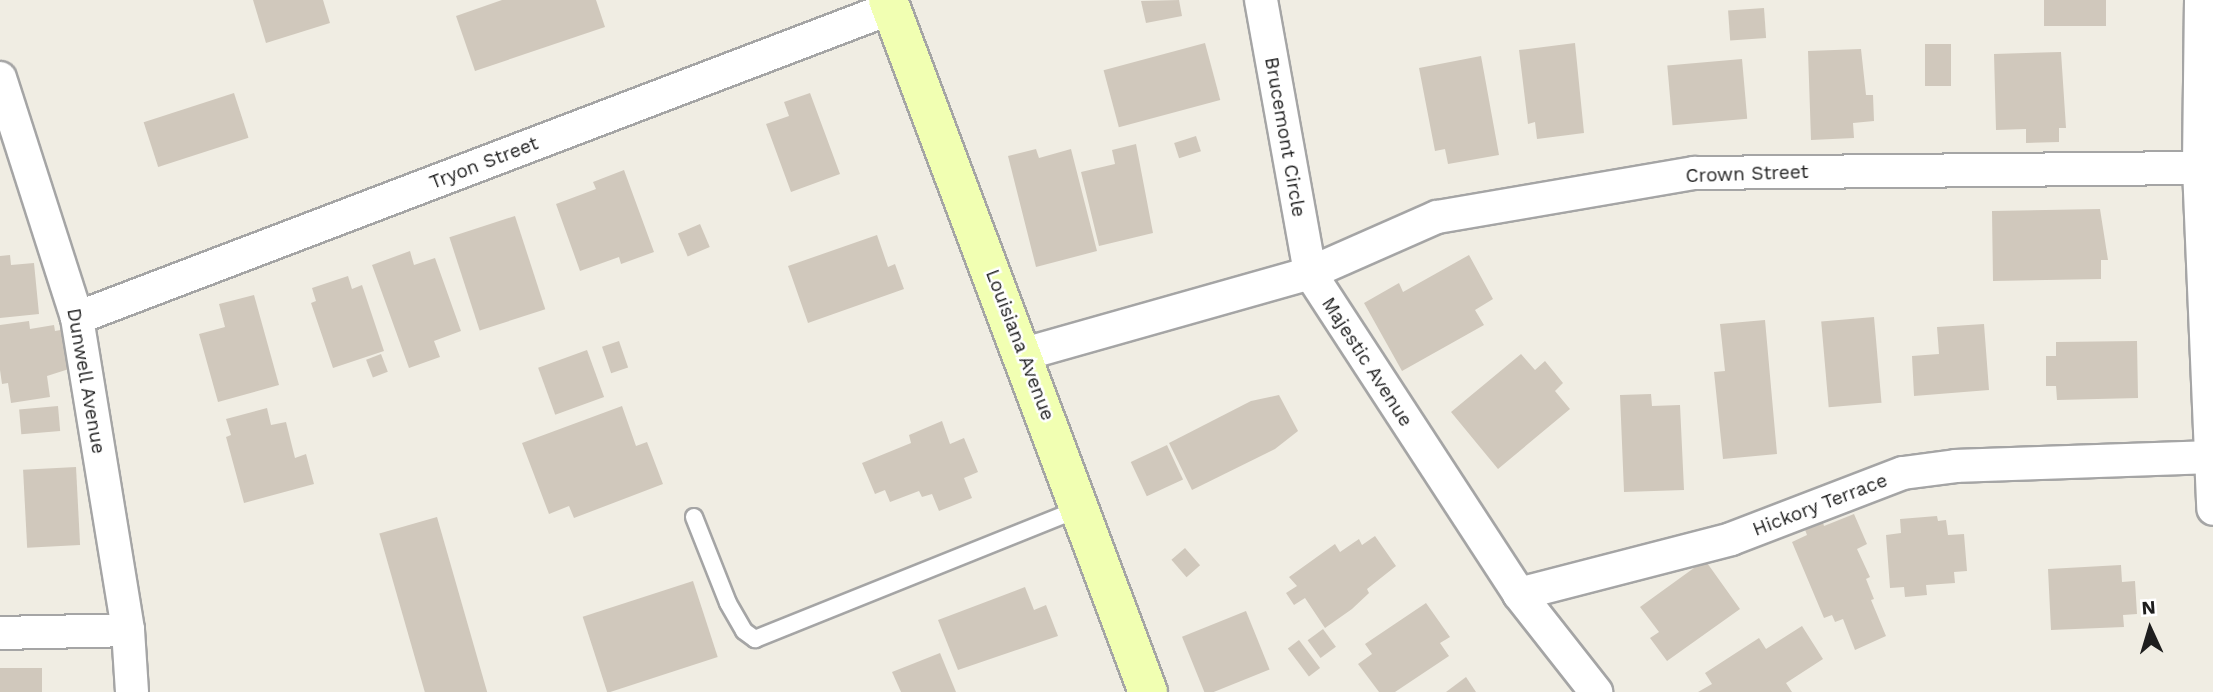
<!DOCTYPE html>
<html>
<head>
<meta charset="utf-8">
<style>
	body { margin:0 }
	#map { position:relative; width:2213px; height:692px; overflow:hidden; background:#f0ede3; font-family:"Work Sans",sans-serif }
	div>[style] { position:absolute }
	.building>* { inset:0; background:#d0c8bc; transform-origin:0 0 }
	.roads { filter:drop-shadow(2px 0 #a5a5a5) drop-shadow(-2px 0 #a5a5a5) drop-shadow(0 2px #a5a5a5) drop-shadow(0 -2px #a5a5a5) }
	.lane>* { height:16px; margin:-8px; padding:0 8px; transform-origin:8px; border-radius:8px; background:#fff }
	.street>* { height:32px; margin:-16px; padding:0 16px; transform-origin:16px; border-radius:16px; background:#fff }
	.secondary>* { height:38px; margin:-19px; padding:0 19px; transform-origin:19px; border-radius:19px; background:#f1ffb2 }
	span { translate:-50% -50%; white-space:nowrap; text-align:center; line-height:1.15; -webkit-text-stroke:5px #fff; paint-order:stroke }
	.street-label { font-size:19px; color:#1e1e1e }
	.north { position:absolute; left:2115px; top:594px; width:70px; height:70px; -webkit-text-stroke:5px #fff; paint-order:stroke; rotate:356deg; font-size:19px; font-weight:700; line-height:28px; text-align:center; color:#1e1e1e }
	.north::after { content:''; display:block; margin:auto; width:24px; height:32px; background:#1e1e1e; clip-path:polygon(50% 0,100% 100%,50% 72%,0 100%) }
</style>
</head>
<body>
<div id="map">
	<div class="building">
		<div style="clip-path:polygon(253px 0,323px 0,330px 23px,266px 43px)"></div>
		<div style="clip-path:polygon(502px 0,596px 0,605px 27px,475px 71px,456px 16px)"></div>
		<div style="clip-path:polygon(1179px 0,1182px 16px,1146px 23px,1141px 1px)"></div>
		<div style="left:2044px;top:0;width:62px;height:26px"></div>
		<div style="left:1764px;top:8px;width:30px;height:36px;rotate:86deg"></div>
		<div style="left:1205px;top:43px;width:59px;height:105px;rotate:75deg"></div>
		<div style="clip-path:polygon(1575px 43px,1584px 133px,1537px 139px,1535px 122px,1528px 124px,1519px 50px)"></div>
		<div style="left:1925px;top:44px;width:26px;height:42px"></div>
		<div style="clip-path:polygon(1861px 49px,1866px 95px,1873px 95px,1874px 121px,1853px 123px,1854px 138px,1811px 140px,1808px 51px)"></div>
		<div style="clip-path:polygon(2061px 52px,2066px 128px,2059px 128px,2059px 142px,2026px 143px,2026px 129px,1996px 130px,1994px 54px)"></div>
		<div style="clip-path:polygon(1481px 56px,1499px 155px,1448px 164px,1445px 149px,1435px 151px,1419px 68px)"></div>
		<div style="left:1742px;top:59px;width:60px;height:75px;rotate:85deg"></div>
		<div style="left:234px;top:93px;width:47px;height:95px;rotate:72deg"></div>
		<div style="clip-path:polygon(810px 93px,840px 174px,791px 192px,766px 124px,789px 116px,784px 102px)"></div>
		<div style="left:1196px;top:136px;width:16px;height:23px;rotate:72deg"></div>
		<div style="clip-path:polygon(1136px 144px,1153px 233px,1099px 246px,1081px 172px,1115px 164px,1112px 150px)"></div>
		<div style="clip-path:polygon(1036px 149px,1039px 158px,1071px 149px,1097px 251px,1036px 267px,1008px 156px)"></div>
		<div style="clip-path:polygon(624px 170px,654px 252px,621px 264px,619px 257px,580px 271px,556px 204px,596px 189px,593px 182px)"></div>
		<div style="clip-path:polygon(2100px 209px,2108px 260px,2101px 260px,2101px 279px,1993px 281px,1992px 211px)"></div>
		<div style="left:515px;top:216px;width:98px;height:69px;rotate:72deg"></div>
		<div style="left:700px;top:224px;width:25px;height:24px;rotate:67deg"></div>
		<div style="clip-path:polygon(877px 235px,888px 267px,895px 264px,904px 289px,808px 323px,788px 266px)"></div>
		<div style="clip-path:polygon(410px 251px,414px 265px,435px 258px,461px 331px,434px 341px,440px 357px,409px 368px,372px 265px)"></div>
		<div style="clip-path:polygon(10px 255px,11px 265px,34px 263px,39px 314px,0 318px,0 256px)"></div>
		<div style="clip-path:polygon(1469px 255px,1493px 299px,1475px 310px,1484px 325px,1402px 371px,1364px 303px,1399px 283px,1403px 292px)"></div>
		<div style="clip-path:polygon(348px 276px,352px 289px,362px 285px,384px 351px,333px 368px,311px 303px,316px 301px,312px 288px)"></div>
		<div style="clip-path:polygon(254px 295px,279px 385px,218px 402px,199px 334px,225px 327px,219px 304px)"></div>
		<div style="left:1874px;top:317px;width:86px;height:53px;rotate:85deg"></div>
		<div style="clip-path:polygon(1765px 320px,1777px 454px,1723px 459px,1714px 372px,1725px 371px,1720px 324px)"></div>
		<div style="clip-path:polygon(29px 321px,30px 329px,54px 325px,55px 331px,66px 329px,72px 368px,47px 376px,50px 397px,11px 403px,8px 383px,2px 384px,0 370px,0 325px)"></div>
		<div style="clip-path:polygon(1984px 324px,1989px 390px,1914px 396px,1912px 356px,1939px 354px,1937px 327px)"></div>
		<div style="left:619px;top:341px;width:28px;height:18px;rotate:71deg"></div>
		<div style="clip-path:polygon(2137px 341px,2138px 398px,2057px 400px,2056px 386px,2046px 386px,2046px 356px,2056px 356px,2056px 342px)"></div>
		<div style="left:587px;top:350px;width:50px;height:52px;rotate:70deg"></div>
		<div style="left:381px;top:354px;width:19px;height:16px;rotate:69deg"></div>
		<div style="clip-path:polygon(1521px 354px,1535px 370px,1545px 361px,1563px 383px,1555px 391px,1570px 409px,1498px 469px,1451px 412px)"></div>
		<div style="clip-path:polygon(1651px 394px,1652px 406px,1680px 405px,1684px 490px,1624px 492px,1620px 395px)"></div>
		<div style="clip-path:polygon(1279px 395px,1298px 431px,1275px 449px,1192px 490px,1169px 443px,1251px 401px)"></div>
		<div style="left:58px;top:406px;width:25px;height:39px;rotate:85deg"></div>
		<div style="clip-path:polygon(622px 406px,636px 446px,647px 442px,663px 484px,574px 518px,569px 506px,549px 514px,522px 443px)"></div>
		<div style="clip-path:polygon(267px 408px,271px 425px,286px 422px,295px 458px,306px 454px,314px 484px,244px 503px,226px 437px,231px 435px,226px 419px)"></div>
		<div style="clip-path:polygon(942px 421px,950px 444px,964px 438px,978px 472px,964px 478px,972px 498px,939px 511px,932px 494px,922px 497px,919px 491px,890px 502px,885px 490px,875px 494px,862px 463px,911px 443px,909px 435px)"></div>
		<div style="left:1167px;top:445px;width:38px;height:40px;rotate:65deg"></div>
		<div style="left:76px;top:467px;width:78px;height:53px;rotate:87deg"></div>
		<div style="clip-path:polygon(1854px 514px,1867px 544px,1857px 549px,1870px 577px,1866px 579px,1874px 599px,1871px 600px,1886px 636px,1855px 650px,1843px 619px,1835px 622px,1832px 615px,1824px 618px,1792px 542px,1807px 535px,1804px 527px,1822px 519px,1824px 526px)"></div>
		<div style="clip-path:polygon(1937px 516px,1938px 521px,1946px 520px,1948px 535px,1964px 534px,1967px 571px,1954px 572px,1955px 583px,1926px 585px,1927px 595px,1905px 597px,1904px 587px,1890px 588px,1886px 535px,1901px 533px,1900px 519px)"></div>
		<div style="left:437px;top:517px;width:182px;height:60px;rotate:74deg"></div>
		<div style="clip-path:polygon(1375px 536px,1396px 566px,1367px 589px,1369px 593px,1352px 609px,1325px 628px,1305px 598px,1294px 605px,1286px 593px,1297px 586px,1289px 577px,1335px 544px,1340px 552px,1359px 539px,1362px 545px)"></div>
		<div style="left:1185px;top:548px;width:23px;height:18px;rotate:49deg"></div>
		<div style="clip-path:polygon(1705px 560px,1740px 609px,1667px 661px,1650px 638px,1659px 632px,1640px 607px)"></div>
		<div style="clip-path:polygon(2121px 565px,2122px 582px,2135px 581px,2137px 614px,2123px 615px,2124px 627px,2051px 630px,2048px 569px)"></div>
		<div style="left:693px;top:581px;width:80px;height:116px;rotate:72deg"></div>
		<div style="clip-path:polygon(1025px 587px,1034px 610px,1046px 605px,1058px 636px,958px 670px,938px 620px)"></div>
		<div style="clip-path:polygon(1426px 603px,1450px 637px,1440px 643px,1449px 656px,1395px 692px,1379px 692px,1358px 664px,1372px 654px,1365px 644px)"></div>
		<div style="left:1246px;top:611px;width:63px;height:69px;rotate:68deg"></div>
		<div style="clip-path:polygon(1802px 626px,1823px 659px,1786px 683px,1792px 692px,1698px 692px,1712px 684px,1705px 673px,1759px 638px,1766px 649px)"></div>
		<div style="left:1323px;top:629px;width:22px;height:19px;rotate:54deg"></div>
		<div style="left:1299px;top:640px;width:35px;height:14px;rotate:53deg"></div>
		<div style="clip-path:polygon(940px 653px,956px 692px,901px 692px,892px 672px)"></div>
		<div style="left:0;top:668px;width:42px;height:24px"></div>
		<div style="clip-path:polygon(1466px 677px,1476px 692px,1446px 692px)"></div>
	</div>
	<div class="roads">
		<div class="lane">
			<div style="left:694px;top:517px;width:92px;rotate:68.4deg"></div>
			<div style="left:728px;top:603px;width:32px;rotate:60deg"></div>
			<div style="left:744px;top:631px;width:14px;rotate:36deg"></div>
			<div style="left:755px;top:639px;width:351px;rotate:-21.9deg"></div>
		</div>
		<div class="street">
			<div style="left:1261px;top:0;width:277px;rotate:79.8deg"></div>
			<div style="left:1310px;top:273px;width:383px;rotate:56.9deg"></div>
			<div style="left:1519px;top:594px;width:125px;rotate:51.8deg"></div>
			<div style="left:2201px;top:0;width:168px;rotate:90.7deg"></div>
			<div style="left:2199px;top:168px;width:341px;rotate:87.6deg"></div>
			<div style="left:0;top:78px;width:252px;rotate:72.2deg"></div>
			<div style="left:77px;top:318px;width:316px;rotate:80.7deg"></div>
			<div style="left:128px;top:630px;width:62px;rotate:86.3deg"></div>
			<div style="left:77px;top:318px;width:871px;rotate:-20.85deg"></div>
			<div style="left:1024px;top:354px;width:297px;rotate:-15.8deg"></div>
			<div style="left:1310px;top:273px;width:139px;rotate:-23.8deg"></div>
			<div style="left:1437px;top:217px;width:261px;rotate:-9.7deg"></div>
			<div style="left:1694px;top:173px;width:505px;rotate:-0.57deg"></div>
			<div style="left:1519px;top:594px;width:219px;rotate:-14.5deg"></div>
			<div style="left:1731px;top:539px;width:184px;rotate:-21deg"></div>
			<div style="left:1903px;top:473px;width:53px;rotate:-7.5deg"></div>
			<div style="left:1956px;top:466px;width:255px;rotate:-2deg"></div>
			<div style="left:0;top:633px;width:128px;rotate:-1.3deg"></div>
		</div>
		<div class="secondary">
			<div style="left:888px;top:0;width:739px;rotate:69.41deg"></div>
		</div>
	</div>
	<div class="street-label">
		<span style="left:1285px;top:137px;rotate:80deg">Brucemont Circle</span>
		<span style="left:484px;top:163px;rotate:-21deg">Tryon Street</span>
		<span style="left:1747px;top:174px;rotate:-2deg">Crown Street</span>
		<span style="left:1020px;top:345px;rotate:69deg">Louisiana Avenue</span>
		<span style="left:1367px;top:362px;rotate:57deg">Majestic Avenue</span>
		<span style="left:86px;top:381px;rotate:80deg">Dunwell Avenue</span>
		<span style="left:1820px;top:505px;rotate:-21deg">Hickory Terrace</span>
	</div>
	<div class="north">N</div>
</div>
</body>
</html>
